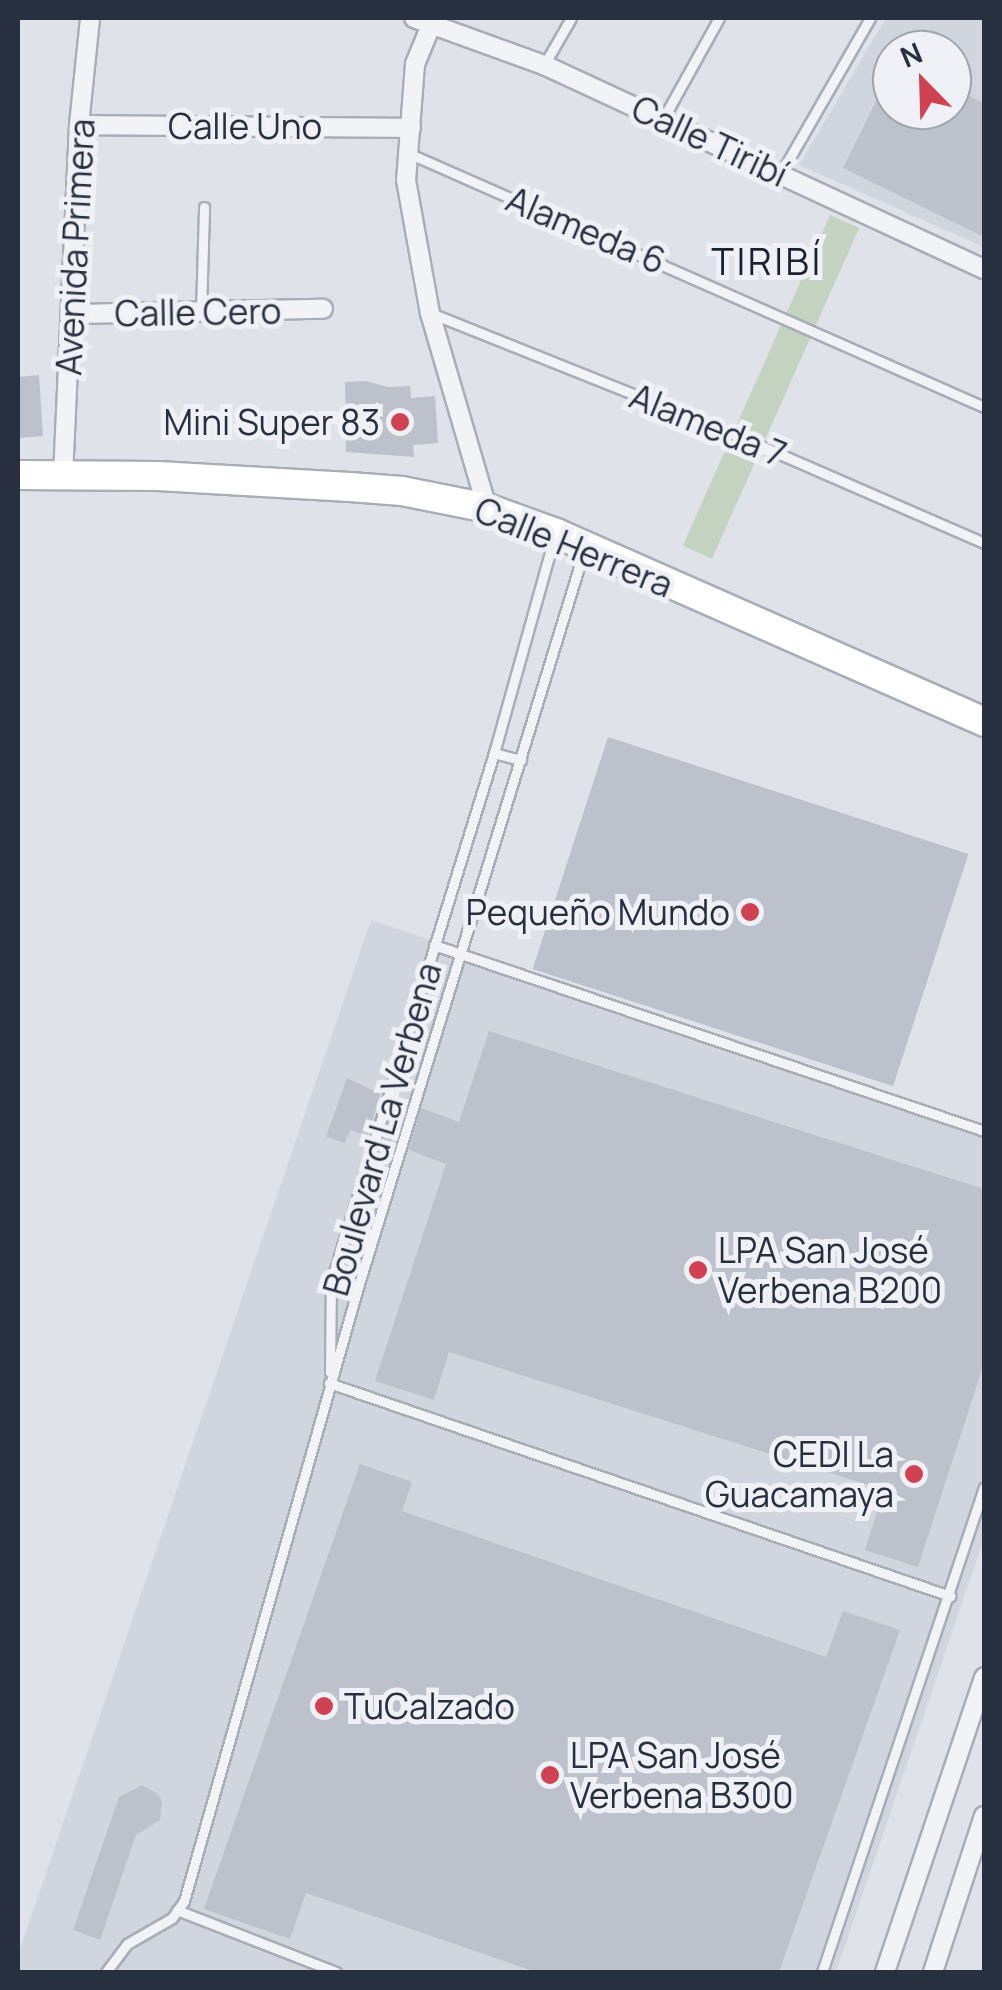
<!DOCTYPE html>
<html>
<head>
<meta charset="utf-8">
<style>
	body { margin:0 }
	#map { position:relative; width:1002px; height:1990px; overflow:hidden; background:#dfe3e9; font-family:Manrope,sans-serif }
	div>[style] { position:absolute }
	.built>* { inset:0; background:#d1d5de }
	.green>* { inset:0; background:#c4d3c0; transform-origin:0 0 }
	.building>* { inset:0; background:#bcc1cc; transform-origin:0 0 }
	.roads { filter:drop-shadow(2px 0 #a8adb6) drop-shadow(-2px 0 #a8adb6) drop-shadow(0 2px #a8adb6) drop-shadow(0 -2px #a8adb6) }
	.lane>* { height:9px; margin:-4.5px; padding:0 4.5px; transform-origin:4.5px; border-radius:4.5px; background:#f2f3f7 }
	.street>* { height:18px; margin:-9px; padding:0 9px; transform-origin:9px; border-radius:9px; background:#f2f3f7 }
	.secondary>* { height:28px; margin:-14px; padding:0 14px; transform-origin:14px; border-radius:14px; background:#fff }
	.dots>* { width:28px; height:28px; translate:-50% -50%; box-sizing:border-box; border:5px solid #eff1f6; border-radius:50% }
	span { translate:-50% -50%; white-space:nowrap; text-align:center; line-height:1.15; -webkit-text-stroke:10px #eff1f6; paint-order:stroke }
	.street-label { font-size:35px; color:#283040 }
	.poi-label { font-size:35px; color:#283040 }
	.right { translate:-100% -50%; text-align:right }
	.left { translate:0 -50%; text-align:left }
	.neighbourhood-label { font-size:38px; color:#1a2131; letter-spacing:2.5px }
	.frame { position:absolute; inset:0; border:20px solid #283040; pointer-events:none }
	.north { position:absolute; left:872px; top:30px; width:100px; height:100px; box-sizing:border-box; background:#eff1f6; border:2px solid #9fa4ad; border-radius:50%; rotate:337deg; font-size:28px; font-weight:700; line-height:40px; text-align:center; color:#283040 }
	.north::after { content:''; display:block; margin:auto; width:35px; height:45px; background:#d04152; clip-path:polygon(50% 0,100% 100%,50% 72%,0 100%) }
</style>
</head>
<body>
<div id="map">
	<div class="built">
		<div style="clip-path:polygon(evenodd,886px 18px,984px 18px,984px 247px,799px 165px,886px 18px,892px 50px,952px 50px,952px 110px,892px 110px,892px 50px)"></div>
		<div style="clip-path:polygon(371px 920px,984px 1124px,984px 1539px,836px 1972px,18px 1972px,18px 1955px)"></div>
	</div>
	<div class="green">
		<div style="left:830px;top:215px;width:32px;height:362px;rotate:24deg"></div>
	</div>
	<div class="building">
		<div style="clip-path:polygon(892px 69px,892px 110px,952px 110px,952px 88px,984px 103px,984px 237px,843px 168px)"></div>
		<div style="clip-path:polygon(39px 375px,43px 436px,18px 438px,18px 377px)"></div>
		<div style="clip-path:polygon(366px 381px,388px 387px,410px 386px,411px 398px,435px 396px,438px 443px,413px 445px,414px 457px,346px 452px,345px 382px)"></div>
		<div style="left:608px;top:737px;width:379px;height:244px;rotate:18deg"></div>
		<div style="clip-path:polygon(489px 1031px,984px 1189px,984px 1363px,918px 1567px,865px 1550px,884px 1490px,449px 1352px,434px 1400px,375px 1381px,446px 1164px,409px 1150px,421px 1108px,459px 1122px)"></div>
		<div style="clip-path:polygon(347px 1078px,380px 1094px,368px 1136px,350px 1130px,345px 1143px,326px 1137px)"></div>
		<div style="left:396px;top:1099px;width:11px;height:44px;rotate:22deg"></div>
		<div style="clip-path:polygon(360px 1464px,412px 1482px,402px 1511px,826px 1657px,843px 1611px,900px 1630px,779px 1972px,536px 1972px,306px 1893px,290px 1939px,204px 1909px)"></div>
		<div style="clip-path:polygon(142px 1785px,158px 1794px,162px 1802px,160px 1820px,136px 1835px,100px 1940px,73px 1930px,119px 1797px)"></div>
	</div>
	<div class="roads">
		<div class="lane">
			<div style="left:544px;top:65px;width:54px;rotate:-60.1deg"></div>
			<div style="left:663px;top:119px;width:115px;rotate:-61deg"></div>
			<div style="left:408px;top:153px;width:630px;rotate:23.8deg"></div>
			<div style="left:781px;top:173px;width:179px;rotate:-60.1deg"></div>
			<div style="left:201px;top:311px;width:104px;rotate:-88.3deg"></div>
			<div style="left:433px;top:314px;width:336px;rotate:21.8deg"></div>
			<div style="left:745px;top:439px;width:261px;rotate:23.5deg"></div>
			<div style="left:494px;top:753px;width:28px;rotate:15deg"></div>
			<div style="left:434px;top:945px;width:581px;rotate:18.68deg"></div>
			<div style="left:330px;top:1372px;width:90px;rotate:-89.4deg"></div>
			<div style="left:331px;top:1282px;width:554px;rotate:-72.87deg"></div>
			<div style="left:494px;top:753px;width:226px;rotate:-74.4deg"></div>
			<div style="left:329px;top:1383px;width:657px;rotate:18.93deg"></div>
			<div style="left:177px;top:1910px;width:171px;rotate:21.3deg"></div>
			<div style="left:106px;top:1972px;width:35px;rotate:-53deg"></div>
			<div style="left:127px;top:1944px;width:52px;rotate:-30deg"></div>
			<div style="left:172px;top:1918px;width:21px;rotate:-55deg"></div>
			<div style="left:184px;top:1901px;width:641px;rotate:-74.17deg"></div>
			<div style="left:359px;top:1284px;width:767px;rotate:-72.94deg"></div>
			<div style="left:822px;top:1972px;width:511px;rotate:-71.53deg"></div>
		</div>
		<div class="street">
			<div style="left:414px;top:18px;width:138px;rotate:19.9deg"></div>
			<div style="left:544px;top:65px;width:485px;rotate:24.9deg"></div>
			<div style="left:434px;top:18px;width:50px;rotate:112.4deg"></div>
			<div style="left:415px;top:64px;width:116px;rotate:94.4deg"></div>
			<div style="left:406px;top:180px;width:135px;rotate:79.8deg"></div>
			<div style="left:430px;top:313px;width:203px;rotate:73.7deg"></div>
			<div style="left:79px;top:125px;width:332px;rotate:0.5deg"></div>
			<div style="left:74px;top:314px;width:249px;rotate:-1.2deg"></div>
			<div style="left:63px;top:477px;width:352px;rotate:-87.4deg"></div>
			<div style="left:79px;top:125px;width:108px;rotate:-84.1deg"></div>
			<div style="left:885px;top:1972px;width:311px;rotate:-71.4deg"></div>
			<div style="left:933px;top:1972px;width:164px;rotate:-71.9deg"></div>
		</div>
		<div class="secondary">
			<div style="left:18px;top:475px;width:140px;rotate:0.4deg"></div>
			<div style="left:158px;top:476px;width:192px;rotate:3.3deg"></div>
			<div style="left:350px;top:487px;width:52px;rotate:4.4deg"></div>
			<div style="left:402px;top:491px;width:87px;rotate:11.3deg"></div>
			<div style="left:487px;top:508px;width:73px;rotate:19.9deg"></div>
			<div style="left:556px;top:533px;width:468px;rotate:23.8deg"></div>
		</div>
	</div>
	<div class="dots">
		<div style="left:400px;top:422px;background:#d04152"></div>
		<div style="left:750px;top:912px;background:#d04152"></div>
		<div style="left:698px;top:1270px;background:#d04152"></div>
		<div style="left:914px;top:1474px;background:#d04152"></div>
		<div style="left:324px;top:1706px;background:#d04152"></div>
		<div style="left:550px;top:1775px;background:#d04152"></div>
	</div>
	<div class="street-label">
		<span style="left:245px;top:126px">Calle Uno</span>
		<span style="left:710px;top:141px;rotate:25deg">Calle Tiribí</span>
		<span style="left:586px;top:230px;rotate:23deg">Alameda 6</span>
		<span style="left:75px;top:247px;rotate:-87deg">Avenida Primera</span>
		<span style="left:198px;top:312px;rotate:-1deg">Calle Cero</span>
		<span style="left:708px;top:425px;rotate:22deg">Alameda 7</span>
		<span style="left:574px;top:547px;rotate:22deg">Calle Herrera</span>
		<span style="left:382px;top:1129px;rotate:-74deg">Boulevard La Verbena</span>
	</div>
	<div class="poi-label">
		<span class="right" style="left:380px;top:422px">Mini Super 83</span>
		<span class="right" style="left:730px;top:912px">Pequeño Mundo</span>
		<span class="left" style="left:718px;top:1270px">LPA San José<br>Verbena B200</span>
		<span class="right" style="left:894px;top:1474px">CEDI La<br>Guacamaya</span>
		<span class="left" style="left:344px;top:1706px">TuCalzado</span>
		<span class="left" style="left:570px;top:1775px">LPA San José<br>Verbena B300</span>
	</div>
	<div class="neighbourhood-label">
		<span style="left:767px;top:261px">TIRIBÍ</span>
	</div>
	<div class="frame"></div>
	<div class="north">N</div>
</div>
</body>
</html>
